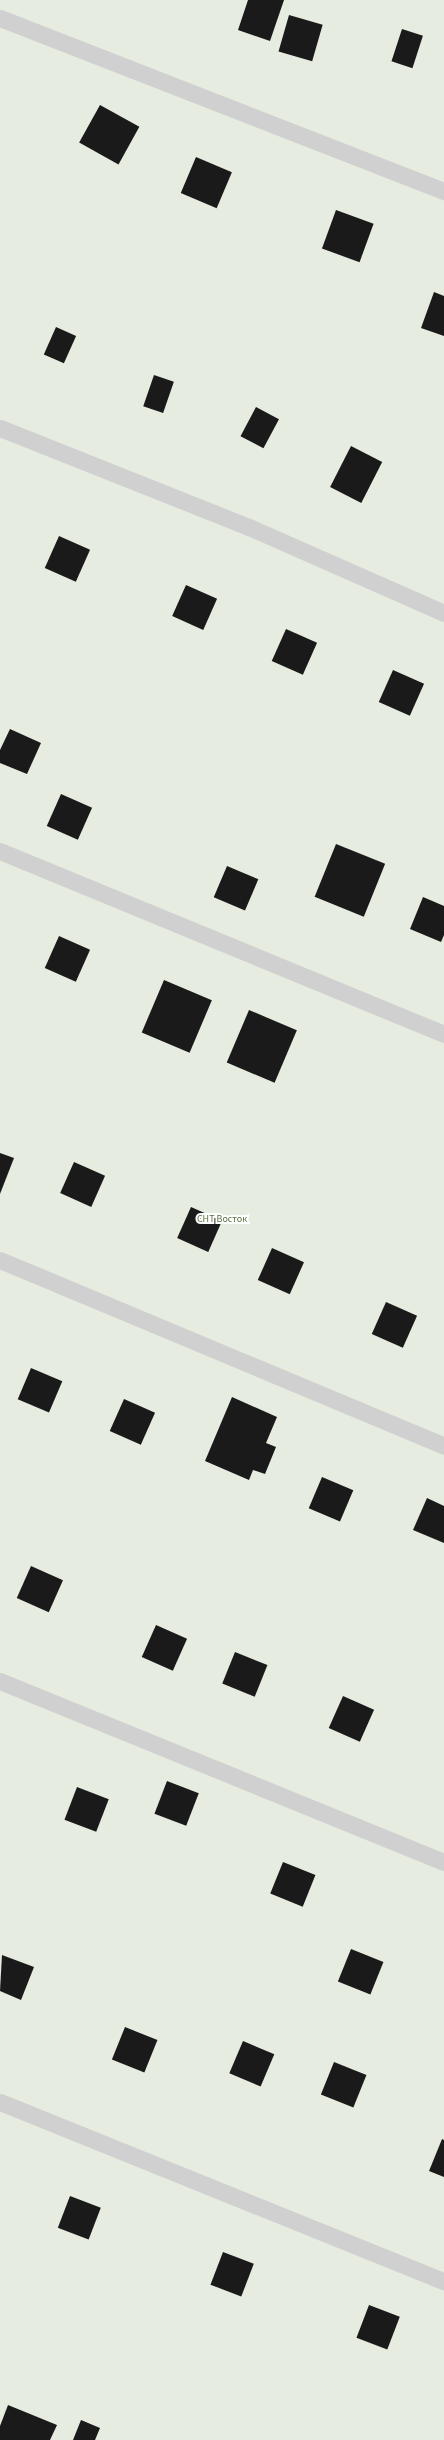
<!DOCTYPE html>
<html>
<head>
<meta charset="utf-8">
<style>
	body { margin:0 }
	#map { position:relative; width:444px; height:2440px; overflow:hidden; background:#fff; font-family:"Source Sans 3",sans-serif }
	div>[style] { position:absolute }
	.green>* { inset:0; background:#e6ecdf; transform-origin:0 0 }
	.building>* { inset:0; background:#1a1a1a; transform-origin:0 0 }
	.service>* { height:17px; margin:-8.5px; padding:0 8.5px; transform-origin:8.5px; border-radius:8.5px; background:#d0d0d0 }
	span { translate:-50% -50%; white-space:nowrap; text-align:center; line-height:1.15; -webkit-text-stroke:4px #fff; paint-order:stroke }
	.park-label { font-size:10px; color:#56703f }
</style>
</head>
<body>
<div id="map">
	<div class="green">
		<div style="left:0;top:0;width:444px;height:2440px"></div>
	</div>
	<div class="building">
		<div style="clip-path:polygon(248px 0,284px 0,270px 41px,238px 30px)"></div>
		<div style="left:289px;top:15px;width:35px;height:38px;rotate:16deg"></div>
		<div style="left:402px;top:29px;width:22px;height:34px;rotate:18deg"></div>
		<div style="left:100px;top:105px;width:45px;height:43px;rotate:29deg"></div>
		<div style="left:196px;top:157px;width:39px;height:39px;rotate:23deg"></div>
		<div style="left:336px;top:210px;width:40px;height:41px;rotate:20deg"></div>
		<div style="clip-path:polygon(434px 292px,444px 296px,444px 336px,421px 328px)"></div>
		<div style="left:56px;top:327px;width:22px;height:30px;rotate:24deg"></div>
		<div style="left:154px;top:375px;width:21px;height:33px;rotate:19deg"></div>
		<div style="left:256px;top:407px;width:26px;height:33px;rotate:28deg"></div>
		<div style="left:351px;top:446px;width:35px;height:46px;rotate:27deg"></div>
		<div style="left:59px;top:536px;width:34px;height:35px;rotate:24deg"></div>
		<div style="left:186px;top:585px;width:34px;height:34px;rotate:24deg"></div>
		<div style="left:286px;top:629px;width:34px;height:35px;rotate:24deg"></div>
		<div style="left:393px;top:670px;width:34px;height:35px;rotate:24deg"></div>
		<div style="clip-path:polygon(10px 729px,41px 743px,27px 774px,0 763px,0 750px)"></div>
		<div style="left:61px;top:794px;width:34px;height:35px;rotate:24deg"></div>
		<div style="left:336px;top:844px;width:53px;height:57px;rotate:22deg"></div>
		<div style="left:227px;top:866px;width:34px;height:34px;rotate:23deg"></div>
		<div style="clip-path:polygon(423px 897px,444px 906px,444px 935px,441px 942px,410px 929px)"></div>
		<div style="left:59px;top:936px;width:34px;height:35px;rotate:24deg"></div>
		<div style="left:164px;top:980px;width:52px;height:57px;rotate:23deg"></div>
		<div style="left:249px;top:1010px;width:52px;height:57px;rotate:23deg"></div>
		<div style="clip-path:polygon(0 1153px,14px 1158px,0 1194px)"></div>
		<div style="left:74px;top:1162px;width:34px;height:34px;rotate:24deg"></div>
		<div style="left:191px;top:1207px;width:34px;height:34px;rotate:24deg"></div>
		<div style="left:272px;top:1248px;width:35px;height:35px;rotate:24deg"></div>
		<div style="left:386px;top:1302px;width:34px;height:35px;rotate:24deg"></div>
		<div style="left:31px;top:1368px;width:34px;height:34px;rotate:23deg"></div>
		<div style="clip-path:polygon(232px 1397px,277px 1417px,266px 1443px,276px 1447px,265px 1474px,253px 1470px,249px 1480px,205px 1461px)"></div>
		<div style="left:124px;top:1399px;width:34px;height:35px;rotate:24deg"></div>
		<div style="left:322px;top:1477px;width:34px;height:34px;rotate:23deg"></div>
		<div style="clip-path:polygon(427px 1498px,444px 1506px,444px 1543px,413px 1530px)"></div>
		<div style="left:31px;top:1566px;width:35px;height:35px;rotate:24deg"></div>
		<div style="left:156px;top:1625px;width:34px;height:35px;rotate:24deg"></div>
		<div style="left:235px;top:1652px;width:35px;height:34px;rotate:22deg"></div>
		<div style="left:343px;top:1696px;width:34px;height:35px;rotate:24deg"></div>
		<div style="left:167px;top:1781px;width:34px;height:35px;rotate:21deg"></div>
		<div style="left:77px;top:1787px;width:34px;height:35px;rotate:21deg"></div>
		<div style="left:283px;top:1862px;width:35px;height:34px;rotate:22deg"></div>
		<div style="left:351px;top:1949px;width:35px;height:35px;rotate:22deg"></div>
		<div style="clip-path:polygon(2px 1955px,34px 1967px,21px 2000px,0 1991px)"></div>
		<div style="left:125px;top:2027px;width:35px;height:35px;rotate:22deg"></div>
		<div style="left:243px;top:2041px;width:34px;height:35px;rotate:23deg"></div>
		<div style="left:334px;top:2062px;width:35px;height:35px;rotate:22deg"></div>
		<div style="clip-path:polygon(442px 2139px,444px 2140px,444px 2177px,429px 2171px)"></div>
		<div style="left:70px;top:2196px;width:33px;height:34px;rotate:21deg"></div>
		<div style="left:223px;top:2252px;width:33px;height:35px;rotate:21deg"></div>
		<div style="left:369px;top:2305px;width:33px;height:35px;rotate:21deg"></div>
		<div style="clip-path:polygon(8px 2405px,57px 2425px,50px 2440px,0 2440px,0 2426px)"></div>
		<div style="clip-path:polygon(81px 2420px,100px 2428px,95px 2440px,73px 2440px)"></div>
	</div>
	<div class="service">
		<div style="left:0;top:18px;width:477px;rotate:21.3deg"></div>
		<div style="left:0;top:428px;width:268px;rotate:21.7deg"></div>
		<div style="left:249px;top:527px;width:213px;rotate:23.8deg"></div>
		<div style="left:0;top:851px;width:480px;rotate:22.4deg"></div>
		<div style="left:0;top:1260px;width:481px;rotate:22.7deg"></div>
		<div style="left:0;top:1681px;width:479px;rotate:22.2deg"></div>
		<div style="left:0;top:2102px;width:479px;rotate:22deg"></div>
	</div>
	<div class="park-label">
		<span style="left:222px;top:1220px">СНТ Восток</span>
	</div>
</div>
</body>
</html>
